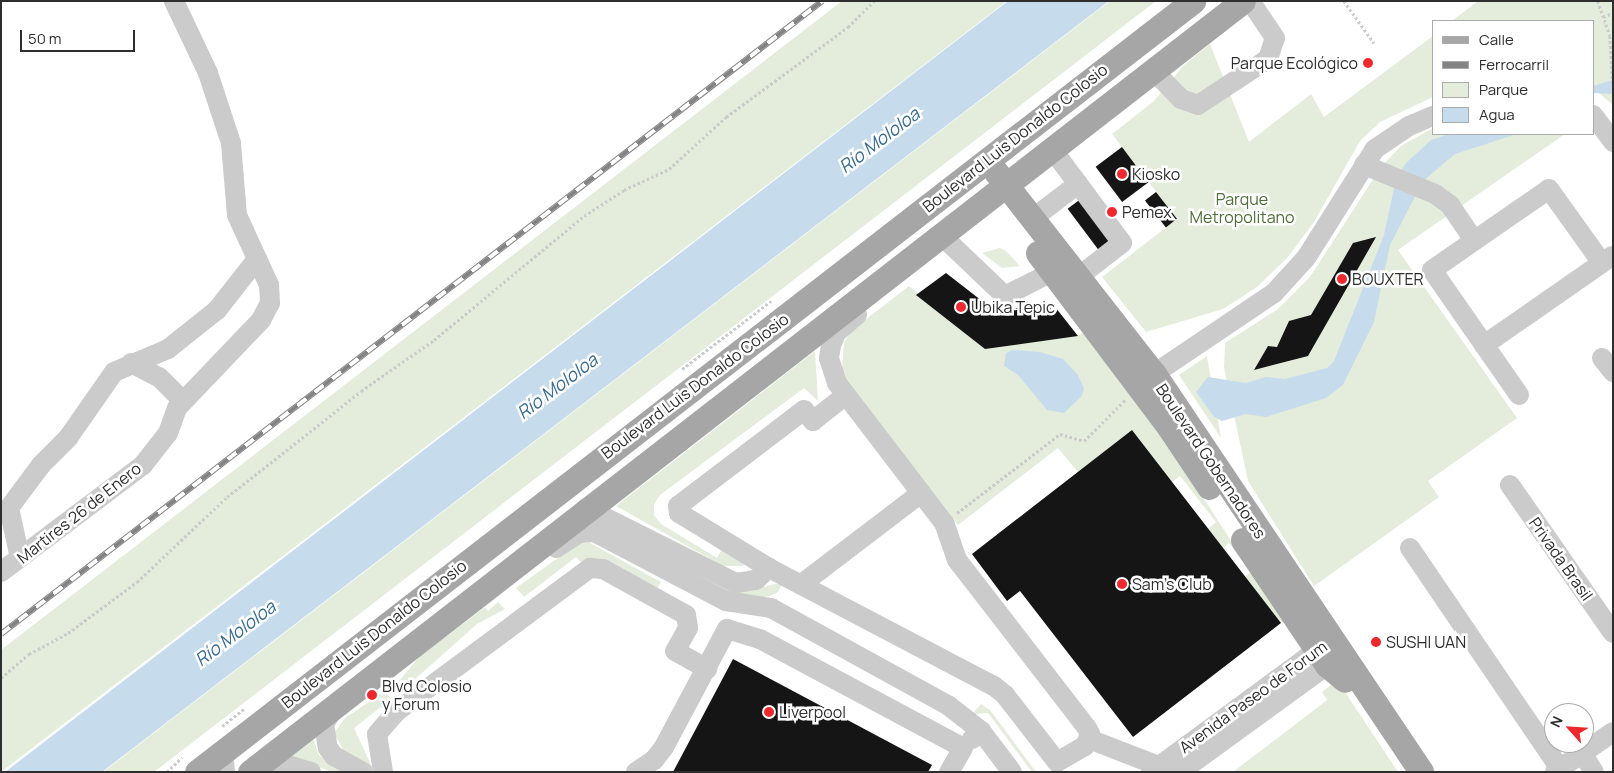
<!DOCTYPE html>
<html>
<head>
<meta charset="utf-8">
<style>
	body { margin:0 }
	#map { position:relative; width:1614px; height:773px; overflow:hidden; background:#fff; font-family:Manrope,sans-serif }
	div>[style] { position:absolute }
	.green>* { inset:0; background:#e4eddb }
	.water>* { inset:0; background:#c6dced }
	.building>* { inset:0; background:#151515; transform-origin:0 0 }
	.path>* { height:2.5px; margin-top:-1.25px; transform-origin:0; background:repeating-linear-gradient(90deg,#cbcbcb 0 2.5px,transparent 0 5px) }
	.minor>* { height:20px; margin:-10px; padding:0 10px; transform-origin:10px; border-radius:10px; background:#cbcbcb }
	.major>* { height:25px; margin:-12.5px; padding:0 12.5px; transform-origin:12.5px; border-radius:12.5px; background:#a6a6a6 }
	.rail>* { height:5.5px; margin-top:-2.75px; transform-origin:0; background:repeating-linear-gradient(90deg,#fff 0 11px,#838383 0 22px); box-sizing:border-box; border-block:1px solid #838383 }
	.dots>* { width:14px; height:14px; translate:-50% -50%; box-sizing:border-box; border:2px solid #fff; border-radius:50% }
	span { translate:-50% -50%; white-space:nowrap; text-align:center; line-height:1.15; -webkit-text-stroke:5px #fff; paint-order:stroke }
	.poi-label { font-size:16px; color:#2e2e2e }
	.right { translate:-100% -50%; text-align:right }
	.left { translate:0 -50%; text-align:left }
	.street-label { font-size:16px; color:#2e2e2e }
	.park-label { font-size:16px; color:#4f6d39 }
	.water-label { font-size:18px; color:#386c95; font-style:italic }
	.frame { position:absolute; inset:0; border:2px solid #2e2e2e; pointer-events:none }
	.legend { position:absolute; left:1432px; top:20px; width:162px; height:115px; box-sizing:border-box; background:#fff; border:1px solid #ababab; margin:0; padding:6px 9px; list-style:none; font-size:15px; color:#2e2e2e }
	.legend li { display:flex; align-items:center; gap:10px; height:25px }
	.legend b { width:25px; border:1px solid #ababab }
	.north { position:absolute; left:1544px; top:703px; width:50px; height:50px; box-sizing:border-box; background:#fff; border:1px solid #ababab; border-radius:50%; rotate:296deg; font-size:14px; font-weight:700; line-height:20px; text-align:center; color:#2e2e2e }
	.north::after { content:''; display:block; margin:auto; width:18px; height:22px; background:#ee282c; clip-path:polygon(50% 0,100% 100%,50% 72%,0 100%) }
	.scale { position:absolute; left:20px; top:30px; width:115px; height:22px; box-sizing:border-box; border:2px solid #2e2e2e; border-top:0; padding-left:6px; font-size:15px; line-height:18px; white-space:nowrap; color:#2e2e2e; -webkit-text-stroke:4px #fff; paint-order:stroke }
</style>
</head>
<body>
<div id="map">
	<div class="green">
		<div style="clip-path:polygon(842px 1px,1007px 1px,1px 772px,1px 650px)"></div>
		<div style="clip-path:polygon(1110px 1px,1156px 1px,154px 772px,103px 772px)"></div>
		<div style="clip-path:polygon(1478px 1px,1613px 1px,1613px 105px,1593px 88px,1593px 21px,1452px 21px)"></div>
		<div style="clip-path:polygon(1433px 36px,1433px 97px,1380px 122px,1360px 141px,1314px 222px,1288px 257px,1257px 287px,1223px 309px,1146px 332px,1102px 277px,1177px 219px,1112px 134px,1154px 101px,1184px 65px,1210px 44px,1249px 142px,1311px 94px,1324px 117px)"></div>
		<div style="clip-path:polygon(1433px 128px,1433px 134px,1565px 134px,1398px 250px,1517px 418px,1428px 481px,1439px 497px,1314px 586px,1248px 481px,1224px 368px,1225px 343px,1278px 309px,1310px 277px,1381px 167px,1401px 146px)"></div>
		<div style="clip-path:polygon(1000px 248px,1006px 251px,1020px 266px,1002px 268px,982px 253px)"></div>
		<div style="clip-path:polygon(909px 286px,985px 349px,1078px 336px,1086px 330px,1147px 411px,1283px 621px,1281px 623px,1245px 577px,1251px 572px,1229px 543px,1223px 548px,1208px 529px,1216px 522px,1180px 476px,1172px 482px,1132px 430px,1078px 472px,1058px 448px,958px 525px,847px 382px,842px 369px,844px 342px,852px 330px)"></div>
		<div style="clip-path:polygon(815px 351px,818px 401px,804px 388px,660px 495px,654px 504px,654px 515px,661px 524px,717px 558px,722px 549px,745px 563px,743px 566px,723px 566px,616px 506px)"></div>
		<div style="clip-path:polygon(1207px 356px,1221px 438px,1179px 375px)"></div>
		<div style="clip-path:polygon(580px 542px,590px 543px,661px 582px,655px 592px,584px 565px,576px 557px,524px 597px,516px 588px)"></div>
		<div style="clip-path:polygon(674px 561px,738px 593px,783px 582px,778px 592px,770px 596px,735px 601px)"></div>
		<div style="clip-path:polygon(498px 602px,505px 609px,477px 624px,405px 688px,399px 681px,419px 657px,485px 607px,488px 611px)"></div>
		<div style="clip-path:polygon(1337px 680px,1398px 772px,1233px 772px,1327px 700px,1322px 692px)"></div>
		<div style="clip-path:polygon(385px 691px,391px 699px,354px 728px,373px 769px,346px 755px,334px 733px,345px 718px)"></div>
		<div style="clip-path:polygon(981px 704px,990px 710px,1036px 772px,1032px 772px,988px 713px,972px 714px)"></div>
		<div style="clip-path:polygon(313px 738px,319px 755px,342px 772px,331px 772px,292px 756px)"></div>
	</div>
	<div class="water">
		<div style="clip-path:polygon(1008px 1px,1109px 1px,102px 772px,5px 772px)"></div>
		<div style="clip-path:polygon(1613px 80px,1613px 94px,1593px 93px,1593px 86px)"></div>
		<div style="clip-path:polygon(1449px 134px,1517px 134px,1455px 154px,1423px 181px,1390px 245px,1374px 322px,1343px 385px,1326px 398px,1266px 417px,1246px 414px,1222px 421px,1214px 417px,1196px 392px,1208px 377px,1246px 383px,1266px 377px,1285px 379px,1327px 368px,1334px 361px,1384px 235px,1396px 179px,1406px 163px,1431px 140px)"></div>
		<div style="clip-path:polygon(1012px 350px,1040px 352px,1063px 359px,1078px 375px,1084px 388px,1082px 396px,1064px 413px,1047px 410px,1018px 375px,1004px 366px,1006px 353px)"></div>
	</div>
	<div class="building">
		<div style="left:1122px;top:147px;width:44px;height:33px;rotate:53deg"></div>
		<div style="left:1156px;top:192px;width:34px;height:14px;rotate:52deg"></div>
		<div style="left:1082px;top:198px;width:58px;height:18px;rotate:53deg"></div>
		<div style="clip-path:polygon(1376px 237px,1308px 356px,1254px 370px,1268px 346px,1277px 347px,1289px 321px,1311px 315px,1353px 243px)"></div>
		<div style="clip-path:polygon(946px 273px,995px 311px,1052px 303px,1078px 336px,985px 349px,916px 295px)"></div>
		<div style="clip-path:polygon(1132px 430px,1281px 623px,1133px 737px,1020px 591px,1007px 601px,972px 554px)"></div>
		<div style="clip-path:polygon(733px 659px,932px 765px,928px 772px,673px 772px)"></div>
	</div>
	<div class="path">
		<div style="left:1344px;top:1px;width:52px;rotate:54.5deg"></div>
		<div style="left:1598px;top:1px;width:37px;rotate:71deg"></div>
		<div style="left:1610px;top:36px;width:50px;rotate:86.6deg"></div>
		<div style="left:1603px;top:17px;width:11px;rotate:-22deg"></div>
		<div style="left:682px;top:369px;width:112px;rotate:-37.4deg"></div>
		<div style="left:957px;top:513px;width:130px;rotate:-37.5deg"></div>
		<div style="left:1060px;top:434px;width:25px;rotate:16deg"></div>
		<div style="left:1084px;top:441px;width:58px;rotate:-45deg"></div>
		<div style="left:1px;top:678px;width:37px;rotate:-41deg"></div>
		<div style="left:29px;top:654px;width:44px;rotate:-28.3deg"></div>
		<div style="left:68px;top:633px;width:86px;rotate:-36.5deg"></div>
		<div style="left:137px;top:582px;width:124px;rotate:-43.4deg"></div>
		<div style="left:227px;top:497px;width:171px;rotate:-38.3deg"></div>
		<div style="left:361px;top:391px;width:89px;rotate:-34.9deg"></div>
		<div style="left:434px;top:340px;width:195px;rotate:-39.6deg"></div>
		<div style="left:584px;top:216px;width:48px;rotate:-33deg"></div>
		<div style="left:624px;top:190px;width:50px;rotate:-25deg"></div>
		<div style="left:669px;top:169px;width:77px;rotate:-42.4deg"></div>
		<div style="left:726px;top:117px;width:152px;rotate:-36.4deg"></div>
		<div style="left:848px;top:27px;width:37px;rotate:-45deg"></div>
		<div style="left:222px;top:726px;width:29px;rotate:-38deg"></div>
		<div style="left:167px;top:772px;width:21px;rotate:-45deg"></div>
	</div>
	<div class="minor">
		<div style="left:1154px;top:71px;width:39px;rotate:46deg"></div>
		<div style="left:1181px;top:99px;width:18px;rotate:19deg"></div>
		<div style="left:1198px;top:105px;width:84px;rotate:-33.3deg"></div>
		<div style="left:1268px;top:59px;width:22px;rotate:-72deg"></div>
		<div style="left:1275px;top:38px;width:45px;rotate:-124deg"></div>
		<div style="left:1593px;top:115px;width:34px;rotate:53deg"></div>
		<div style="left:1052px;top:149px;width:117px;rotate:53.3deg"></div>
		<div style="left:1122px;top:243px;width:56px;rotate:142.3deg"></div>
		<div style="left:1364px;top:165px;width:77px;rotate:22.2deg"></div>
		<div style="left:1435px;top:194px;width:19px;rotate:36deg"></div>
		<div style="left:1450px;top:205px;width:41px;rotate:55.9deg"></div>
		<div style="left:1032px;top:219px;width:58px;rotate:-37.3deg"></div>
		<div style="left:941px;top:235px;width:88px;rotate:43.6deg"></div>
		<div style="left:1005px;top:296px;width:53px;rotate:-27.1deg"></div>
		<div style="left:1484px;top:345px;width:156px;rotate:-34.8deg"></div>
		<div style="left:1602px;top:358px;width:18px;rotate:52deg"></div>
		<div style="left:131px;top:363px;width:31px;rotate:27deg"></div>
		<div style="left:159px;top:377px;width:34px;rotate:45deg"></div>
		<div style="left:1142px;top:382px;width:159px;rotate:-34deg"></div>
		<div style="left:1274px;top:293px;width:47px;rotate:-47.6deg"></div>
		<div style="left:1306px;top:258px;width:129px;rotate:-57.7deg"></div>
		<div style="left:1375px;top:149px;width:41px;rotate:-34.1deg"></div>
		<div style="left:1409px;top:126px;width:26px;rotate:-23deg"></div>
		<div style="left:846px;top:395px;width:42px;rotate:141.8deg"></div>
		<div style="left:813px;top:421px;width:14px;rotate:-129deg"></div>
		<div style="left:804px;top:410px;width:158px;rotate:142.7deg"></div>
		<div style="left:678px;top:506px;width:7px;rotate:82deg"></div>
		<div style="left:679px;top:513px;width:105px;rotate:31.4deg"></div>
		<div style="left:769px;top:568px;width:254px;rotate:27.7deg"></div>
		<div style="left:994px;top:686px;width:14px;rotate:39deg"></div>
		<div style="left:1005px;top:695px;width:85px;rotate:52.2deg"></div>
		<div style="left:1057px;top:762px;width:32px;rotate:-30deg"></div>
		<div style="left:1085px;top:746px;width:13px;rotate:-67deg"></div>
		<div style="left:1090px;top:734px;width:7px;rotate:-117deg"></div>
		<div style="left:1087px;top:728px;width:212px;rotate:-127.7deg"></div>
		<div style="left:957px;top:560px;width:39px;rotate:-109deg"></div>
		<div style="left:944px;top:523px;width:161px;rotate:-127.4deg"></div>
		<div style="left:846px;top:395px;width:15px;rotate:-127deg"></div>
		<div style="left:837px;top:383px;width:26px;rotate:-108deg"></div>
		<div style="left:829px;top:358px;width:13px;rotate:-81deg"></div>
		<div style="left:831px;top:345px;width:13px;rotate:-67deg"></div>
		<div style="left:836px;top:333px;width:28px;rotate:-41deg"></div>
		<div style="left:1519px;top:395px;width:152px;rotate:-124.8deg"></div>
		<div style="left:1432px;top:270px;width:142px;rotate:-34.7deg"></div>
		<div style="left:1549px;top:189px;width:91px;rotate:54.4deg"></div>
		<div style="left:1510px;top:485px;width:180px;rotate:55.2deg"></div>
		<div style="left:586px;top:508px;width:168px;rotate:26.6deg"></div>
		<div style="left:736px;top:583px;width:20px;rotate:-9deg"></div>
		<div style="left:756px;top:580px;width:18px;rotate:-43deg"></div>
		<div style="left:556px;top:548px;width:27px;rotate:-33deg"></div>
		<div style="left:579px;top:533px;width:15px;rotate:-4deg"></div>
		<div style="left:594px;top:532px;width:149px;rotate:27.6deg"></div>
		<div style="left:726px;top:601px;width:46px;rotate:8.8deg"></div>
		<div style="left:771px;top:608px;width:203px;rotate:28.8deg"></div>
		<div style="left:949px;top:706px;width:41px;rotate:38deg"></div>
		<div style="left:1410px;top:548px;width:267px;rotate:55.8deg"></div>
		<div style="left:20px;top:558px;width:51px;rotate:-102.4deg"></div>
		<div style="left:9px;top:508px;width:54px;rotate:-53.3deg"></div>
		<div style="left:41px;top:465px;width:38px;rotate:-45deg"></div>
		<div style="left:68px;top:438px;width:80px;rotate:-55.1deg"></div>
		<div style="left:114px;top:372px;width:59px;rotate:-23.1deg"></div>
		<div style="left:168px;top:349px;width:63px;rotate:-38.5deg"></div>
		<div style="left:217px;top:310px;width:65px;rotate:-51.9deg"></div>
		<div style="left:1px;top:572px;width:178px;rotate:-37deg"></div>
		<div style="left:143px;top:465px;width:41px;rotate:-52deg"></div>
		<div style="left:168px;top:433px;width:27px;rotate:-70deg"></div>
		<div style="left:177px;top:408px;width:122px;rotate:-46.3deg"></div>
		<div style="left:261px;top:320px;width:19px;rotate:-62deg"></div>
		<div style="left:270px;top:303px;width:18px;rotate:-93deg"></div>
		<div style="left:269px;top:285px;width:77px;rotate:-114.6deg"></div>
		<div style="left:237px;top:215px;width:72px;rotate:-94.8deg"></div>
		<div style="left:231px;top:143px;width:74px;rotate:-108.2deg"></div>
		<div style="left:208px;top:73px;width:80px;rotate:-115.3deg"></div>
		<div style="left:803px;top:583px;width:148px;rotate:-37.3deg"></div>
		<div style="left:335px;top:706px;width:21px;rotate:121deg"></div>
		<div style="left:324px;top:724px;width:24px;rotate:81deg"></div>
		<div style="left:328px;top:748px;width:10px;rotate:53deg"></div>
		<div style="left:334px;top:756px;width:33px;rotate:29deg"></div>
		<div style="left:972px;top:739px;width:12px;rotate:-42deg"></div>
		<div style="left:981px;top:731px;width:51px;rotate:52.9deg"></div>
		<div style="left:1089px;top:739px;width:86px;rotate:21.2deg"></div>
		<div style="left:223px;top:752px;width:20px;rotate:84deg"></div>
		<div style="left:1582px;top:753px;width:22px;rotate:58deg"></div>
		<div style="left:253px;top:772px;width:38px;rotate:-9deg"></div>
		<div style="left:291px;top:766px;width:21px;rotate:17deg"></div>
		<div style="left:383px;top:772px;width:38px;rotate:-99deg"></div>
		<div style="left:377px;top:734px;width:29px;rotate:-49deg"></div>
		<div style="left:396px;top:712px;width:242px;rotate:-36.6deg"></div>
		<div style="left:590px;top:568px;width:13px;rotate:4deg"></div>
		<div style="left:603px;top:569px;width:95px;rotate:29deg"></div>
		<div style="left:686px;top:615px;width:13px;rotate:81deg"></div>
		<div style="left:688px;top:628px;width:26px;rotate:119deg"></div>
		<div style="left:675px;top:651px;width:37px;rotate:29deg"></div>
		<div style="left:636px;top:772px;width:22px;rotate:-34deg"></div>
		<div style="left:654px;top:760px;width:16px;rotate:-52deg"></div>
		<div style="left:664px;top:747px;width:134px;rotate:-61.9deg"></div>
		<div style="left:727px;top:629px;width:34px;rotate:17deg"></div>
		<div style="left:760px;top:639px;width:230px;rotate:28.2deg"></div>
		<div style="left:963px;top:748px;width:28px;rotate:120deg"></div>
		<div style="left:1151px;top:772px;width:220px;rotate:-36.3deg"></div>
		<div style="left:1180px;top:772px;width:195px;rotate:-36deg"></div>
		<div style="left:1555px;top:772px;width:70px;rotate:-34.6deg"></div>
	</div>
	<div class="major">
		<div style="left:996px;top:172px;width:256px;rotate:52deg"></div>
		<div style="left:1154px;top:374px;width:479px;rotate:56.1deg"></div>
		<div style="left:1038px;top:253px;width:218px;rotate:53deg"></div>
		<div style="left:1169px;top:427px;width:72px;rotate:56.3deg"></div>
		<div style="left:1243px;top:540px;width:151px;rotate:56.1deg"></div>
		<div style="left:1327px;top:665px;width:23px;rotate:40deg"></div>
		<div style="left:197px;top:772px;width:1260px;rotate:-37.74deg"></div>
		<div style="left:250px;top:772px;width:1257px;rotate:-37.83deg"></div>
	</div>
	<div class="rail">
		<div style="left:1px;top:634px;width:1037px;rotate:-37.63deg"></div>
	</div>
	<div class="dots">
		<div style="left:1368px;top:63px;background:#ee282c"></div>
		<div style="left:1122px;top:174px;background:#ee282c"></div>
		<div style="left:1112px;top:212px;background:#ee282c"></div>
		<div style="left:1342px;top:279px;background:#ee282c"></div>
		<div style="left:961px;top:307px;background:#ee282c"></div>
		<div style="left:1122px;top:584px;background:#ee282c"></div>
		<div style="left:1376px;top:642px;background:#ee282c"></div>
		<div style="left:372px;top:695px;background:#ee282c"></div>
		<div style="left:769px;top:712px;background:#ee282c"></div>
	</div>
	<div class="poi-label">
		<span class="right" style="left:1358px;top:63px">Parque Ecológico</span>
		<span class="left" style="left:1132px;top:174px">Kiosko</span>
		<span class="left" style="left:1122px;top:212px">Pemex</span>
		<span class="left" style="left:1352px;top:279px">BOUXTER</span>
		<span class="left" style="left:971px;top:307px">Ubika Tepic</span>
		<span class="left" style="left:1132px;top:584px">Sam's Club</span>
		<span class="left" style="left:1386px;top:642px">SUSHI UAN</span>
		<span class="left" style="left:382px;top:695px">Blvd Colosio<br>y Forum</span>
		<span class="left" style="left:779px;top:712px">Liverpool</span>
	</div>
	<div class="street-label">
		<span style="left:1015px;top:138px;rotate:-38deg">Boulevard Luis Donaldo Colosio</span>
		<span style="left:695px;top:386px;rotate:-37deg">Boulevard Luis Donaldo Colosio</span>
		<span style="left:1211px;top:461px;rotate:56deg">Boulevard Gobernadores</span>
		<span style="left:79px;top:513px;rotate:-38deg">Martires 26 de Enero</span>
		<span style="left:1561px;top:559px;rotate:55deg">Privada Brasil</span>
		<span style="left:374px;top:634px;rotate:-38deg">Boulevard Luis Donaldo Colosio</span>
		<span style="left:1253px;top:697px;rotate:-36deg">Avenida Paseo de Forum</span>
	</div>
	<div class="park-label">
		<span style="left:1242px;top:208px">Parque<br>Metropolitano</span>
	</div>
	<div class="water-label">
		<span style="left:879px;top:140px;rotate:-37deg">Río Mololoa</span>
		<span style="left:557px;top:386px;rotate:-37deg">Río Mololoa</span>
		<span style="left:235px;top:633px;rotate:-37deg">Río Mololoa</span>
	</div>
	<div class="frame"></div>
	<ul class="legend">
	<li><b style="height:6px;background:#a6a6a6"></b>Calle</li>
	<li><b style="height:6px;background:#838383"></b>Ferrocarril</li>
	<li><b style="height:14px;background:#e4eddb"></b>Parque</li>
	<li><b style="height:14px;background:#c6dced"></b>Agua</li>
	</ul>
	<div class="north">N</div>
	<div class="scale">50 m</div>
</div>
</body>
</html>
